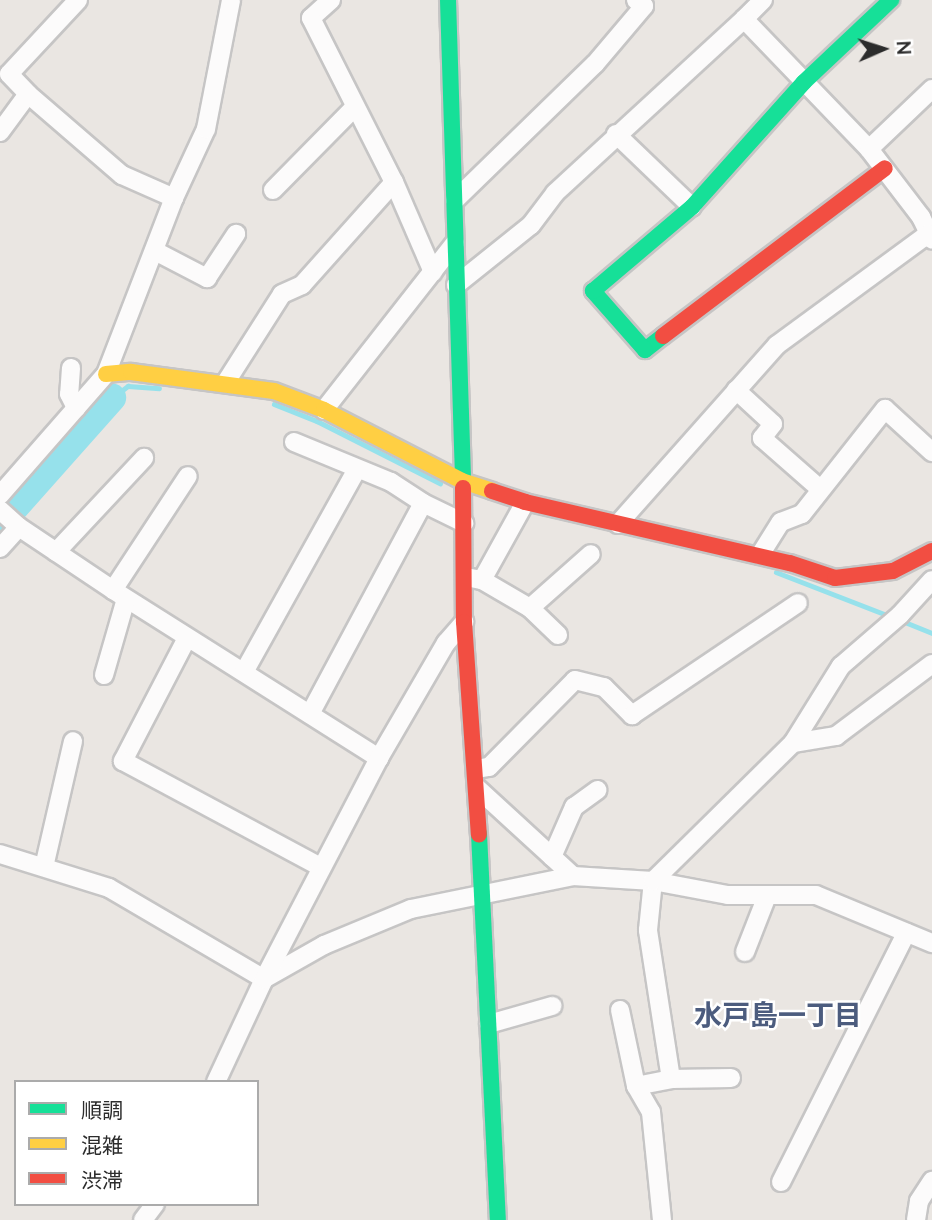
<!DOCTYPE html>
<html>
<head>
<meta charset="utf-8">
<style>
	body { margin:0 }
	#map { position:relative; width:932px; height:1220px; overflow:hidden; background:#eae6e2; font-family:Mulish,"Noto Sans JP",sans-serif }
	div>[style] { position:absolute }
	.stream>* { height:4.5px; margin:-2.25px; padding:0 2.25px; transform-origin:2.25px; border-radius:2.25px; background:#96e1eb }
	.river>* { height:28px; margin:-14px; padding:0 14px; transform-origin:14px; border-radius:14px; background:#96e1eb }
	.roads { filter:drop-shadow(2px 0 #c6c5c5) drop-shadow(-2px 0 #c6c5c5) drop-shadow(0 2px #c6c5c5) drop-shadow(0 -2px #c6c5c5) }
	.street>* { height:18px; margin:-9px; padding:0 9px; transform-origin:9px; border-radius:9px; background:#fcfbfb }
	.fast>* { height:16px; margin:-8px; padding:0 8px; transform-origin:8px; border-radius:8px; background:#16e098 }
	.slow>* { height:16px; margin:-8px; padding:0 8px; transform-origin:8px; border-radius:8px; background:#ffcf43 }
	.jam>* { height:16px; margin:-8px; padding:0 8px; transform-origin:8px; border-radius:8px; background:#f24e42 }
	span { translate:-50% -50%; white-space:nowrap; text-align:center; line-height:1.15; -webkit-text-stroke:5px #fff; paint-order:stroke }
	.neighbourhood-label { font-size:28px; color:#4c5c7e; font-weight:700 }
	.legend { position:absolute; left:14px; top:1080px; width:245px; height:126px; box-sizing:border-box; background:#fff; border:2px solid #ababab; margin:0; padding:9px 12px; list-style:none; font-size:21px; color:#2c2c2c }
	.legend li { display:flex; align-items:center; gap:14px; height:35px }
	.legend b { width:35px; border:2px solid #ababab }
	.north { position:absolute; left:848px; top:14px; width:70px; height:70px; -webkit-text-stroke:5px #fff; paint-order:stroke; rotate:87deg; font-size:19px; font-weight:700; line-height:28px; text-align:center; color:#2c2c2c }
	.north::after { content:''; display:block; margin:auto; width:24px; height:32px; background:#2c2c2c; clip-path:polygon(50% 0,100% 100%,50% 72%,0 100%) }
</style>
</head>
<body>
<div id="map">
	<div class="stream">
		<div style="left:112px;top:398px;width:20px;rotate:-37deg"></div>
		<div style="left:128px;top:386px;width:31px;rotate:4deg"></div>
		<div style="left:274px;top:404px;width:46px;rotate:21.6deg"></div>
		<div style="left:317px;top:421px;width:138px;rotate:26.8deg"></div>
		<div style="left:776px;top:572px;width:124px;rotate:21.2deg"></div>
		<div style="left:900px;top:620px;width:35px;rotate:22deg"></div>
	</div>
	<div class="river">
		<div style="left:0;top:524px;width:169px;rotate:-48.4deg"></div>
	</div>
	<div class="roads">
		<div class="street">
			<div style="left:78px;top:0;width:101px;rotate:133deg"></div>
			<div style="left:9px;top:74px;width:28px;rotate:46deg"></div>
			<div style="left:28px;top:94px;width:124px;rotate:40.8deg"></div>
			<div style="left:122px;top:175px;width:57px;rotate:23.9deg"></div>
			<div style="left:331px;top:0;width:27px;rotate:138deg"></div>
			<div style="left:311px;top:18px;width:184px;rotate:63.2deg"></div>
			<div style="left:394px;top:182px;width:98px;rotate:66.6deg"></div>
			<div style="left:763px;top:0;width:27px;rotate:135deg"></div>
			<div style="left:744px;top:19px;width:180px;rotate:46.1deg"></div>
			<div style="left:869px;top:149px;width:86px;rotate:52.6deg"></div>
			<div style="left:921px;top:217px;width:25px;rotate:64deg"></div>
			<div style="left:0;top:132px;width:47px;rotate:-53.6deg"></div>
			<div style="left:616px;top:134px;width:105px;rotate:43.8deg"></div>
			<div style="left:869px;top:149px;width:87px;rotate:-43.6deg"></div>
			<div style="left:273px;top:190px;width:115px;rotate:-45.4deg"></div>
			<div style="left:455px;top:200px;width:195px;rotate:-44.2deg"></div>
			<div style="left:595px;top:64px;width:76px;rotate:-49.8deg"></div>
			<div style="left:644px;top:6px;width:10px;rotate:-143deg"></div>
			<div style="left:155px;top:251px;width:59px;rotate:27.4deg"></div>
			<div style="left:207px;top:278px;width:53px;rotate:-56.6deg"></div>
			<div style="left:456px;top:285px;width:96px;rotate:-38.7deg"></div>
			<div style="left:531px;top:225px;width:40px;rotate:-53deg"></div>
			<div style="left:555px;top:193px;width:257px;rotate:-42.6deg"></div>
			<div style="left:71px;top:368px;width:26px;rotate:94deg"></div>
			<div style="left:69px;top:394px;width:16px;rotate:63deg"></div>
			<div style="left:226px;top:382px;width:104px;rotate:-57.5deg"></div>
			<div style="left:282px;top:294px;width:22px;rotate:-24deg"></div>
			<div style="left:302px;top:285px;width:138px;rotate:-48.2deg"></div>
			<div style="left:736px;top:390px;width:50px;rotate:42.6deg"></div>
			<div style="left:773px;top:424px;width:18px;rotate:128deg"></div>
			<div style="left:762px;top:438px;width:77px;rotate:41.3deg"></div>
			<div style="left:324px;top:410px;width:212px;rotate:-51.9deg"></div>
			<div style="left:294px;top:442px;width:105px;rotate:22.4deg"></div>
			<div style="left:391px;top:482px;width:38px;rotate:33deg"></div>
			<div style="left:423px;top:503px;width:46px;rotate:26deg"></div>
			<div style="left:0;top:495px;width:161px;rotate:-48.8deg"></div>
			<div style="left:106px;top:374px;width:189px;rotate:-68.9deg"></div>
			<div style="left:174px;top:198px;width:76px;rotate:-65.1deg"></div>
			<div style="left:206px;top:129px;width:131px;rotate:-79deg"></div>
			<div style="left:0;top:510px;width:25px;rotate:42deg"></div>
			<div style="left:19px;top:527px;width:113px;rotate:33.8deg"></div>
			<div style="left:113px;top:590px;width:315px;rotate:32.3deg"></div>
			<div style="left:618px;top:524px;width:239px;rotate:-48.4deg"></div>
			<div style="left:777px;top:345px;width:187px;rotate:-36.3deg"></div>
			<div style="left:0;top:548px;width:28px;rotate:-48deg"></div>
			<div style="left:56px;top:552px;width:129px;rotate:-46.9deg"></div>
			<div style="left:760px;top:555px;width:39px;rotate:-58deg"></div>
			<div style="left:781px;top:522px;width:22px;rotate:-21deg"></div>
			<div style="left:802px;top:514px;width:134px;rotate:-51.7deg"></div>
			<div style="left:885px;top:409px;width:64px;rotate:42.5deg"></div>
			<div style="left:466px;top:577px;width:16px;rotate:11deg"></div>
			<div style="left:482px;top:580px;width:56px;rotate:30.3deg"></div>
			<div style="left:530px;top:608px;width:39px;rotate:44deg"></div>
			<div style="left:482px;top:580px;width:85px;rotate:-61deg"></div>
			<div style="left:113px;top:590px;width:136px;rotate:-56.7deg"></div>
			<div style="left:530px;top:608px;width:81px;rotate:-41.5deg"></div>
			<div style="left:187px;top:638px;width:139px;rotate:117.5deg"></div>
			<div style="left:123px;top:761px;width:225px;rotate:28.2deg"></div>
			<div style="left:244px;top:672px;width:232px;rotate:-60.9deg"></div>
			<div style="left:104px;top:675px;width:79px;rotate:-73.9deg"></div>
			<div style="left:310px;top:714px;width:239px;rotate:-61.8deg"></div>
			<div style="left:793px;top:743px;width:44px;rotate:-9.2deg"></div>
			<div style="left:836px;top:736px;width:120px;rotate:-36.9deg"></div>
			<div style="left:476px;top:769px;width:13px;rotate:-9deg"></div>
			<div style="left:489px;top:767px;width:122px;rotate:-45.3deg"></div>
			<div style="left:575px;top:680px;width:30px;rotate:14deg"></div>
			<div style="left:604px;top:687px;width:40px;rotate:45deg"></div>
			<div style="left:632px;top:715px;width:200px;rotate:-34deg"></div>
			<div style="left:477px;top:788px;width:130px;rotate:42.5deg"></div>
			<div style="left:0;top:854px;width:114px;rotate:17.3deg"></div>
			<div style="left:109px;top:888px;width:180px;rotate:30.4deg"></div>
			<div style="left:552px;top:857px;width:55px;rotate:-66.3deg"></div>
			<div style="left:574px;top:807px;width:29px;rotate:-36deg"></div>
			<div style="left:44px;top:867px;width:129px;rotate:-77deg"></div>
			<div style="left:745px;top:952px;width:60px;rotate:-68.6deg"></div>
			<div style="left:264px;top:979px;width:69px;rotate:-29.5deg"></div>
			<div style="left:324px;top:945px;width:94px;rotate:-22.5deg"></div>
			<div style="left:411px;top:909px;width:165px;rotate:-11.5deg"></div>
			<div style="left:573px;top:876px;width:80px;rotate:3.6deg"></div>
			<div style="left:653px;top:881px;width:76px;rotate:10.6deg"></div>
			<div style="left:728px;top:895px;width:88px"></div>
			<div style="left:816px;top:895px;width:126px;rotate:22.5deg"></div>
			<div style="left:620px;top:1010px;width:78px;rotate:78.1deg"></div>
			<div style="left:636px;top:1086px;width:30px;rotate:60deg"></div>
			<div style="left:651px;top:1112px;width:109px;rotate:84.2deg"></div>
			<div style="left:489px;top:1024px;width:66px;rotate:-15.9deg"></div>
			<div style="left:671px;top:1079px;width:60px;rotate:-1deg"></div>
			<div style="left:216px;top:1082px;width:114px;rotate:-65deg"></div>
			<div style="left:264px;top:979px;width:249px;rotate:-62.5deg"></div>
			<div style="left:379px;top:758px;width:133px;rotate:-59.8deg"></div>
			<div style="left:446px;top:643px;width:28px;rotate:-49deg"></div>
			<div style="left:636px;top:1086px;width:36px;rotate:-11deg"></div>
			<div style="left:671px;top:1079px;width:151px;rotate:-98.8deg"></div>
			<div style="left:648px;top:930px;width:49px;rotate:-84.2deg"></div>
			<div style="left:653px;top:881px;width:197px;rotate:-44.6deg"></div>
			<div style="left:793px;top:743px;width:91px;rotate:-58.1deg"></div>
			<div style="left:841px;top:666px;width:78px;rotate:-40.8deg"></div>
			<div style="left:900px;top:615px;width:47px;rotate:-47.6deg"></div>
			<div style="left:781px;top:1182px;width:279px;rotate:-63.3deg"></div>
			<div style="left:143px;top:1220px;width:20px;rotate:-53deg"></div>
			<div style="left:916px;top:1220px;width:19px;rotate:-81deg"></div>
			<div style="left:919px;top:1201px;width:24px;rotate:-57deg"></div>
		</div>
		<div class="fast">
			<div style="left:448px;top:0;width:488px;rotate:88.2deg"></div>
			<div style="left:663px;top:336px;width:23px;rotate:142deg"></div>
			<div style="left:645px;top:350px;width:79px;rotate:-131.4deg"></div>
			<div style="left:593px;top:291px;width:130px;rotate:-40.3deg"></div>
			<div style="left:692px;top:207px;width:168px;rotate:-48.1deg"></div>
			<div style="left:804px;top:82px;width:120px;rotate:-43.3deg"></div>
			<div style="left:479px;top:834px;width:386px;rotate:87.2deg"></div>
		</div>
		<div class="slow">
			<div style="left:106px;top:374px;width:25px;rotate:-5deg"></div>
			<div style="left:131px;top:372px;width:144px;rotate:7.6deg"></div>
			<div style="left:274px;top:391px;width:53px;rotate:20.8deg"></div>
			<div style="left:324px;top:410px;width:155px;rotate:27.2deg"></div>
			<div style="left:462px;top:481px;width:32px;rotate:18deg"></div>
		</div>
		<div class="jam">
			<div style="left:663px;top:336px;width:278px;rotate:-37.1deg"></div>
			<div style="left:463px;top:488px;width:134px;rotate:89.6deg"></div>
			<div style="left:464px;top:622px;width:213px;rotate:86deg"></div>
			<div style="left:492px;top:491px;width:35px;rotate:18deg"></div>
			<div style="left:525px;top:502px;width:272px;rotate:13deg"></div>
			<div style="left:790px;top:563px;width:47px;rotate:18.4deg"></div>
			<div style="left:835px;top:578px;width:58px;rotate:-6.9deg"></div>
			<div style="left:893px;top:571px;width:44px;rotate:-27.1deg"></div>
		</div>
	</div>
	<div class="neighbourhood-label">
		<span style="left:778px;top:1015px">水戸島一丁目</span>
	</div>
	<ul class="legend">
	<li><b style="height:9px;background:#16e098"></b>順調</li>
	<li><b style="height:9px;background:#ffcf43"></b>混雑</li>
	<li><b style="height:9px;background:#f24e42"></b>渋滞</li>
	</ul>
	<div class="north">N</div>
</div>
</body>
</html>
